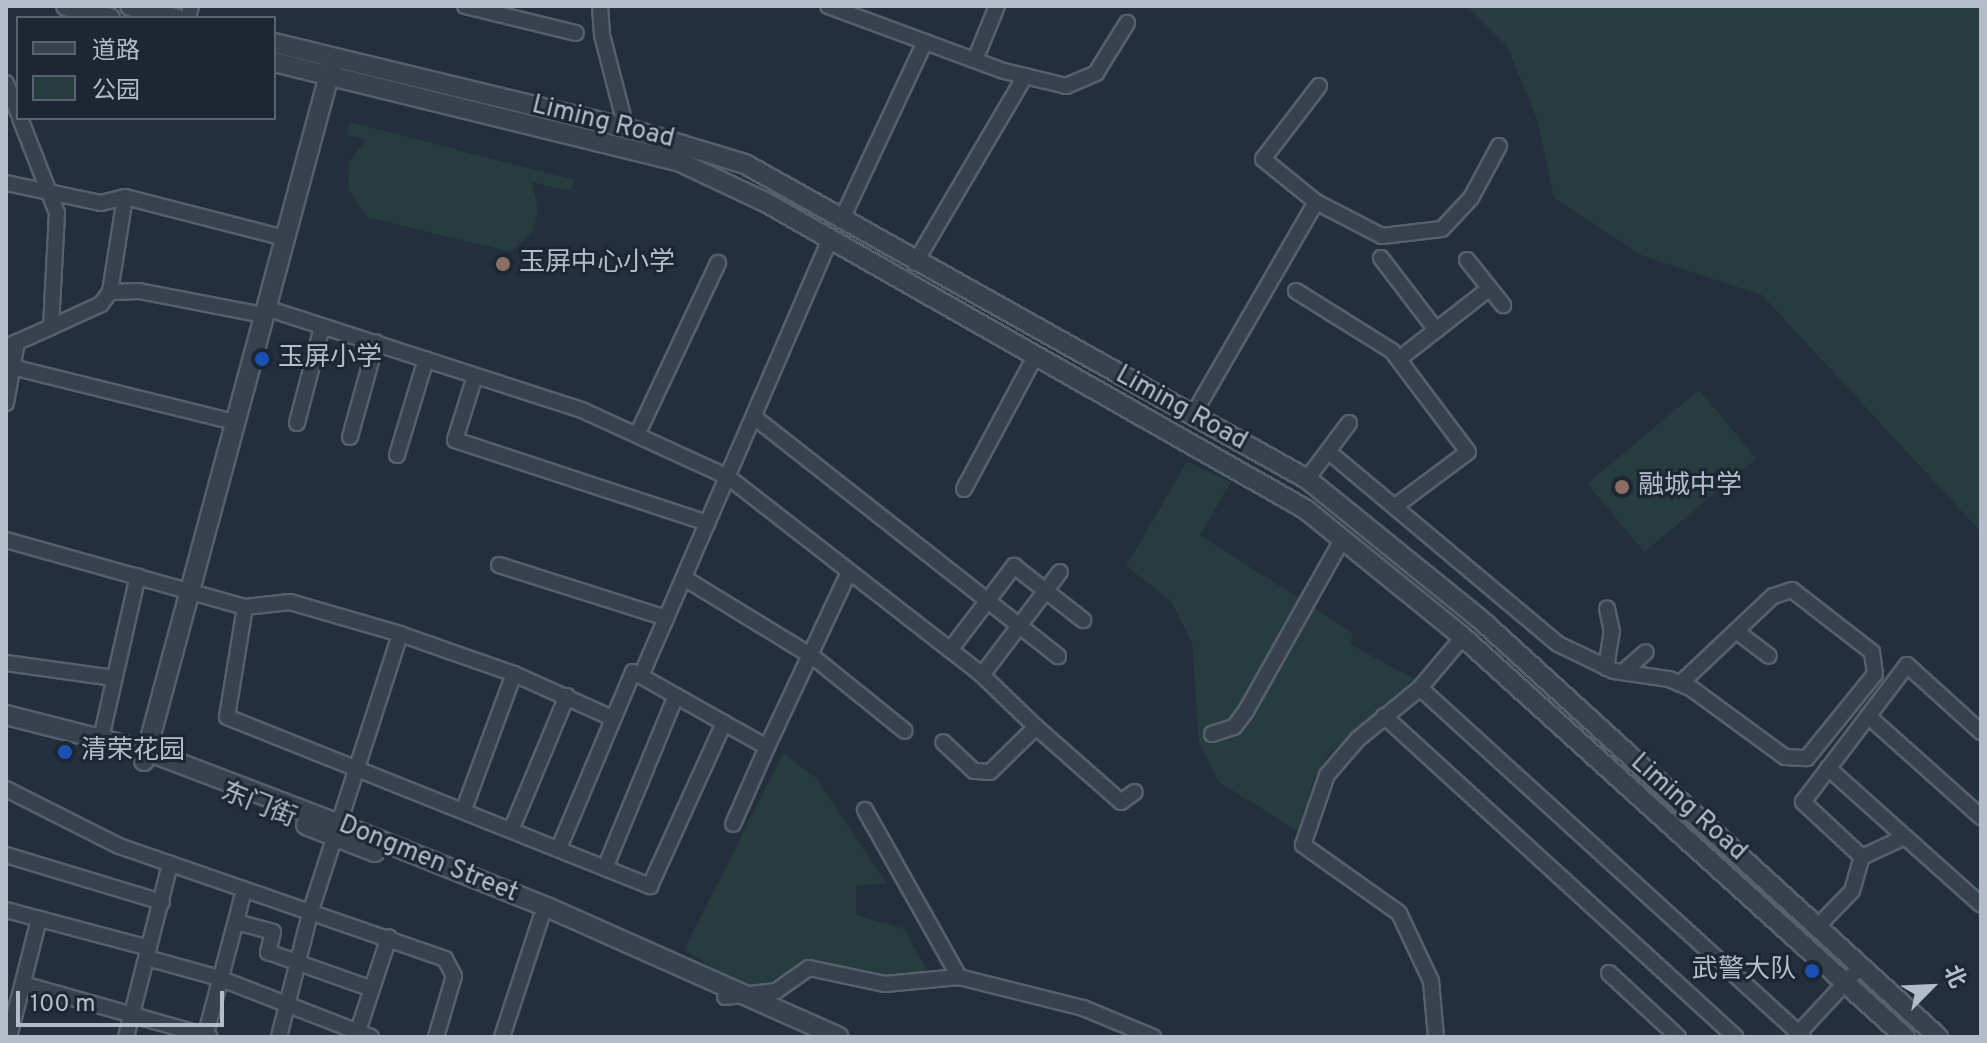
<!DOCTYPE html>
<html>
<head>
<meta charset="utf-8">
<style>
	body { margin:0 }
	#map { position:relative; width:1987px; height:1043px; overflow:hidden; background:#242f3e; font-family:Overpass,"Noto Sans SC",sans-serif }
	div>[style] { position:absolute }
	.green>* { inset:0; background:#263c3f; transform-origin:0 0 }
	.roads { filter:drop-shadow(2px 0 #565f6c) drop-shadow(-2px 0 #565f6c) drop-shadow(0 2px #565f6c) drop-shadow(0 -2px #565f6c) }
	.minor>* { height:14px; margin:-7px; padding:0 7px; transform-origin:7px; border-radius:7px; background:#38414e }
	.tertiary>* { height:18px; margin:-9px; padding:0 9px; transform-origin:9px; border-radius:9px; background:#38414e }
	.dots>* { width:22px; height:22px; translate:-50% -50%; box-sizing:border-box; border:4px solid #1d2633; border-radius:50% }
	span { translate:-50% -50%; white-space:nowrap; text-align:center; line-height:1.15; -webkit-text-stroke:6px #1d2633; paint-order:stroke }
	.street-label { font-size:26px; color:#b4bcc9 }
	.poi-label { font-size:26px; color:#b4bcc9 }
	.left { translate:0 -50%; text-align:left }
	.right { translate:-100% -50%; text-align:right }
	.frame { position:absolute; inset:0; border:8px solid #b4bcc9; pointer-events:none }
	.legend { position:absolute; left:16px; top:16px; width:260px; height:104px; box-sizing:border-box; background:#1d2633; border:2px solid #59626f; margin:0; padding:10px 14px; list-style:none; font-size:24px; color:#b4bcc9 }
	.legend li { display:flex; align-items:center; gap:16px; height:40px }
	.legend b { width:40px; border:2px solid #59626f }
	.north { position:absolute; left:1891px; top:947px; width:80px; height:80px; -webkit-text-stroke:6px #1d2633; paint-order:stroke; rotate:66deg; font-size:22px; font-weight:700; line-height:32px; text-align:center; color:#b4bcc9 }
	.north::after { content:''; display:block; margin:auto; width:28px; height:36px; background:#b4bcc9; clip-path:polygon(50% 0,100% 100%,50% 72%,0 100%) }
	.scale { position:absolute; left:16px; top:991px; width:208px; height:36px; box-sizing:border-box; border:4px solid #b4bcc9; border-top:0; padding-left:10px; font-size:24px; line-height:28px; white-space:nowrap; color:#b4bcc9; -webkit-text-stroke:6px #1d2633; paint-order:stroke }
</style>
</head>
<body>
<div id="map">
	<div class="green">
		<div style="clip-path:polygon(1467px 6px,1981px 6px,1981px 532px,1762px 295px,1643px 256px,1554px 198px,1537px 119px,1507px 46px)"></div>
		<div style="clip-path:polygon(350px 122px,574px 180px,571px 191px,532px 182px,538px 210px,533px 231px,511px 252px,367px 217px,348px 189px,349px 162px,366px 140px,347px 135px)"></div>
		<div style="left:1699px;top:390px;width:89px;height:146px;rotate:50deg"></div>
		<div style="clip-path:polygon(1187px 462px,1231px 482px,1200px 535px,1353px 633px,1350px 644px,1414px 679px,1328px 755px,1313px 780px,1300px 833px,1218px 781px,1199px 743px,1192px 642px,1171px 601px,1126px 566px)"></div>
		<div style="clip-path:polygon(783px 753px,816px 778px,887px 884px,856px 885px,856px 915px,905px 929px,931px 979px,871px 975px,820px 963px,802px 965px,751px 990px,684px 950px)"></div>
	</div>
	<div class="roads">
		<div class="minor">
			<div style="left:465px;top:6px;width:114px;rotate:13.7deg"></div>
			<div style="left:600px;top:6px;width:29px;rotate:86deg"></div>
			<div style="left:602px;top:35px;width:96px;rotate:75.5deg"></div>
			<div style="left:828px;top:6px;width:188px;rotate:20.3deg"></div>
			<div style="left:1004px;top:71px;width:64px;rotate:13.6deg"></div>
			<div style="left:1066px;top:86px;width:33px;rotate:-23deg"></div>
			<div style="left:1096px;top:73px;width:59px;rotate:-58.2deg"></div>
			<div style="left:188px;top:18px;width:12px;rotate:-76deg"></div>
			<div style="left:975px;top:60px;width:58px;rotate:-67.8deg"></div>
			<div style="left:6px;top:83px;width:31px;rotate:68deg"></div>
			<div style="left:1319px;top:86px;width:92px;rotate:127.5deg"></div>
			<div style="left:1263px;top:159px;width:68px;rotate:39.1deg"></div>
			<div style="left:1316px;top:202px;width:74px;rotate:27.3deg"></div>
			<div style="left:1382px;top:236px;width:60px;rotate:-6.7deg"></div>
			<div style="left:1442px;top:229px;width:42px;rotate:-46.9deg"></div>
			<div style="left:1471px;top:198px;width:59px;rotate:-61.7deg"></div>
			<div style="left:6px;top:183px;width:97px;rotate:11.9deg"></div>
			<div style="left:101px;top:203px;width:25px;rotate:-14deg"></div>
			<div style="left:125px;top:197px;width:165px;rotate:14.4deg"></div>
			<div style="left:841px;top:221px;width:198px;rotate:-64.9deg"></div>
			<div style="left:1381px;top:258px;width:91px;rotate:52.6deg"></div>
			<div style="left:1467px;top:260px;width:58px;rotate:51.3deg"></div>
			<div style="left:915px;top:263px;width:217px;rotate:-59.5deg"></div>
			<div style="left:1296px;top:291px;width:113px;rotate:32deg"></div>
			<div style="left:1392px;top:351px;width:126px;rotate:53deg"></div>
			<div style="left:1468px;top:452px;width:89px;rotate:143.3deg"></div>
			<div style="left:110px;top:292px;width:96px;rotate:-81deg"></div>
			<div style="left:266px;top:308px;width:334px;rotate:17.9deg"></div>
			<div style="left:584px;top:411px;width:158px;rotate:24.6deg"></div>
			<div style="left:728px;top:477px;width:322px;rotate:37.9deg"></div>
			<div style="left:982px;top:675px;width:75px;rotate:43.9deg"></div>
			<div style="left:1036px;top:727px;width:64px;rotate:135.6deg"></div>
			<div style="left:990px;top:772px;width:16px;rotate:-176deg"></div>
			<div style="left:974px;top:771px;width:42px;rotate:-136.9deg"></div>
			<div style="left:51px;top:327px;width:55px;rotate:-24.7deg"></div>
			<div style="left:101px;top:304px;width:15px;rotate:-53deg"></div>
			<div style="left:110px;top:292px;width:29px;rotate:-2deg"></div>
			<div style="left:139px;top:291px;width:127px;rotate:10.9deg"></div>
			<div style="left:6px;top:347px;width:49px;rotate:-24deg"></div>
			<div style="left:51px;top:327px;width:114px;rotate:-87deg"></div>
			<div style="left:57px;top:213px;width:102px;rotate:-111.3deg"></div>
			<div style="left:1399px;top:359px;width:115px;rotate:-38deg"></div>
			<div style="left:12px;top:367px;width:230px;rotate:13.9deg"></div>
			<div style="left:475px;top:376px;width:67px;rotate:107.4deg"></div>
			<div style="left:455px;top:440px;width:266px;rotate:18.2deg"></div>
			<div style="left:6px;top:403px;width:62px;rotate:-79.8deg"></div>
			<div style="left:1193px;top:415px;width:246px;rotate:-60deg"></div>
			<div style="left:754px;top:417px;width:387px;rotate:38.2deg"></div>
			<div style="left:297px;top:423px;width:99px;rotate:-75.4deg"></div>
			<div style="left:638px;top:433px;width:188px;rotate:-64.8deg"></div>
			<div style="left:350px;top:437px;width:98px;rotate:-74.5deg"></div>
			<div style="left:1329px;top:452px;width:299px;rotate:40deg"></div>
			<div style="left:1558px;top:644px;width:62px;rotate:25.7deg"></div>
			<div style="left:1614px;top:671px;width:56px;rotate:8.3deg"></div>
			<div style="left:1669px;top:679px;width:25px;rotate:23deg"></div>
			<div style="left:1692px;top:689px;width:115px;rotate:36.2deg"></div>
			<div style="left:1785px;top:757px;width:22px;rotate:3deg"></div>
			<div style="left:1807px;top:758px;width:108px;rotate:-51deg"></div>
			<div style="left:1875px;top:674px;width:22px;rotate:-98deg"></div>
			<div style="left:1872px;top:652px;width:101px;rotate:-142.2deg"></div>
			<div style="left:1792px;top:590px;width:20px;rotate:162deg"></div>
			<div style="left:1773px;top:596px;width:128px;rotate:136.6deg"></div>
			<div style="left:397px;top:455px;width:100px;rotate:-73.2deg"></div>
			<div style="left:1307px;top:479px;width:70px;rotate:-53.1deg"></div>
			<div style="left:964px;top:489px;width:152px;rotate:-61.8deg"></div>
			<div style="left:6px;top:540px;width:248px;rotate:15.7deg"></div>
			<div style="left:245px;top:607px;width:45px;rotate:-6.3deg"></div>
			<div style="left:290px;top:602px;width:115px;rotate:16.2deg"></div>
			<div style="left:400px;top:634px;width:121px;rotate:19.3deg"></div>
			<div style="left:514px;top:674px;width:107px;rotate:24.2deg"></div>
			<div style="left:499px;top:565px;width:175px;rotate:17.6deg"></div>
			<div style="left:684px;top:578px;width:150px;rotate:31.4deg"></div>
			<div style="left:812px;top:656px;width:119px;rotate:38.9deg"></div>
			<div style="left:245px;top:607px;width:111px;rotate:99.3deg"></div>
			<div style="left:227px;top:717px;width:456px;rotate:21.8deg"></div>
			<div style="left:650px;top:886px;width:179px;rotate:-65.6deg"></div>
			<div style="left:724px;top:723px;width:95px;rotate:-150.5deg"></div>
			<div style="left:641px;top:676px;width:474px;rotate:-66.6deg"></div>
			<div style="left:1736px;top:631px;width:41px;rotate:37.1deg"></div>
			<div style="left:950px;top:650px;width:106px;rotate:-52.7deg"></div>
			<div style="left:1014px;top:566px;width:88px;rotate:38deg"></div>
			<div style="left:6px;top:663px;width:109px;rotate:7.9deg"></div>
			<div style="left:1606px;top:668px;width:36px;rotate:-81deg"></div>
			<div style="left:1612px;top:632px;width:24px;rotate:-102deg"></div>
			<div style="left:1623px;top:672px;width:30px;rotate:-41deg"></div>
			<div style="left:982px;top:675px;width:129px;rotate:-52.9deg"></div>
			<div style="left:1420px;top:688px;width:518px;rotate:42.34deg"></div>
			<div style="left:1384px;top:716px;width:476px;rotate:42.4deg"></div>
			<div style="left:1868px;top:716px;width:152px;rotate:41.8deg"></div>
			<div style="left:724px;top:723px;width:49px;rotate:29.2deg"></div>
			<div style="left:767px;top:747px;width:84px;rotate:113.8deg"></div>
			<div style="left:1036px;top:727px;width:113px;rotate:41.4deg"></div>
			<div style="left:1121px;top:802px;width:17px;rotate:-36deg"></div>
			<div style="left:1212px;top:734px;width:23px;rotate:-18deg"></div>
			<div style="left:1234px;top:727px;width:20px;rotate:-53deg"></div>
			<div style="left:1246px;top:711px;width:198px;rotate:-60.7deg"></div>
			<div style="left:99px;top:747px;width:175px;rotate:-77.2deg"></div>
			<div style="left:767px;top:747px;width:193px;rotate:-64.9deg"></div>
			<div style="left:1828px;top:768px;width:205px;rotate:41.8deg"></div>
			<div style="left:6px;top:789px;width:127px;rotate:26.8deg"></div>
			<div style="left:119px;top:846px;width:345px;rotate:19.1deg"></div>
			<div style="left:445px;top:959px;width:19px;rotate:62deg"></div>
			<div style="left:454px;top:976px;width:64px;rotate:106.4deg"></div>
			<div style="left:464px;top:809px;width:144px;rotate:-69.7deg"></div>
			<div style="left:865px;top:810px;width:192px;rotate:60.6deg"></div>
			<div style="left:512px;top:828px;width:143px;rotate:-67.4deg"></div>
			<div style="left:559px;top:848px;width:191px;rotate:-67.2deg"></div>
			<div style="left:633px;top:672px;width:9px;rotate:27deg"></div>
			<div style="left:6px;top:855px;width:163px;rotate:16.8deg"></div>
			<div style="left:1862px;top:857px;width:47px;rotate:-24.9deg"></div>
			<div style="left:605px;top:868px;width:186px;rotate:-67.6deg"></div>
			<div style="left:6px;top:910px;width:148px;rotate:14.9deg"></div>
			<div style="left:236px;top:922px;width:38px;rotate:15deg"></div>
			<div style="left:273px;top:932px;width:21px;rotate:104deg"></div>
			<div style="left:268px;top:952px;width:110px;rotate:19.6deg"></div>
			<div style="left:1819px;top:925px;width:47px;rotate:-45.9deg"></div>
			<div style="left:1852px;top:891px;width:35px;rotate:-74deg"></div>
			<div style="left:1862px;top:857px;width:81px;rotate:-137deg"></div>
			<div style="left:1803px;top:802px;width:172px;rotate:-52.8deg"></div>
			<div style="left:1907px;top:665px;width:100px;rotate:42.2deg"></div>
			<div style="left:147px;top:958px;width:75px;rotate:15.5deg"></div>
			<div style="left:219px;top:978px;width:163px;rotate:21.2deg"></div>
			<div style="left:1609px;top:973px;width:94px;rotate:42.8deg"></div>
			<div style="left:23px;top:984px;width:194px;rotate:15.8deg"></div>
			<div style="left:725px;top:997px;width:51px;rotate:-6.7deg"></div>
			<div style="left:776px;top:991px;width:40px;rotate:-34.9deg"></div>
			<div style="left:809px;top:968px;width:78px;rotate:11.9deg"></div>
			<div style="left:885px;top:984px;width:74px;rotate:-5.4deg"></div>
			<div style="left:959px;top:977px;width:128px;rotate:14deg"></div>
			<div style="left:1083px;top:1008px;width:76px;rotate:22.5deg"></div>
			<div style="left:9px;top:1037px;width:122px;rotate:-75.7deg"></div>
			<div style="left:126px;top:1037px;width:179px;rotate:-75.7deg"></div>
			<div style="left:205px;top:1037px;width:152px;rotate:-75.1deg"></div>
			<div style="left:279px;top:1037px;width:131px;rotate:-75.9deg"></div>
			<div style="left:311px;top:910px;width:290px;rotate:-72.1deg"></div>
			<div style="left:356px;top:1037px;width:105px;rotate:-71.7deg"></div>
			<div style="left:502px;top:1037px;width:125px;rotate:-71.9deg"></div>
			<div style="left:1436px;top:1037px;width:56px;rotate:-95.1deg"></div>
			<div style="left:1431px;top:981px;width:75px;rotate:-115.2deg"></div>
			<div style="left:1399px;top:913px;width:118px;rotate:-144.7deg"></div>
			<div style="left:1303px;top:845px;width:74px;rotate:-71.1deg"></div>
			<div style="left:1327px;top:775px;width:48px;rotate:-49.3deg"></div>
			<div style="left:1358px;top:739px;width:80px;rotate:-39.4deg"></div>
			<div style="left:1420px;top:688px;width:67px;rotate:-49.9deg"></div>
			<div style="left:1795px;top:1037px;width:98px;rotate:-47.1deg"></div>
		</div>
		<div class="tertiary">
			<div style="left:66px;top:6px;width:46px;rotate:15.3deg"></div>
			<div style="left:130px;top:6px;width:47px;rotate:14.9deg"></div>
			<div style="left:274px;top:43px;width:362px;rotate:13.6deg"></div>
			<div style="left:626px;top:128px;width:124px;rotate:16.8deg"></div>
			<div style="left:745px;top:164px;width:644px;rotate:29.27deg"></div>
			<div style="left:1307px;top:479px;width:224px;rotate:39deg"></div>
			<div style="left:1481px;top:620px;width:619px;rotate:42.38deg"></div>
			<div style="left:274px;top:62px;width:416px;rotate:13.8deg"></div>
			<div style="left:678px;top:161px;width:98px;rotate:25.3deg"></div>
			<div style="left:767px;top:203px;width:619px;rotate:29.63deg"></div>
			<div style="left:1305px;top:509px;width:203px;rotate:39deg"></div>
			<div style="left:1463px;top:637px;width:596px;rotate:42.14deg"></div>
			<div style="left:6px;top:715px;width:146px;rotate:14.3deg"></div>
			<div style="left:147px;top:751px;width:205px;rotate:20.8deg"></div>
			<div style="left:339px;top:824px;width:226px;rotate:21.8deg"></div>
			<div style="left:549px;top:908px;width:317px;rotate:24deg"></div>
			<div style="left:144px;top:761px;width:718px;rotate:-74.9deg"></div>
			<div style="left:306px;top:825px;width:74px;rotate:21.4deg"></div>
		</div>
	</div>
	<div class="dots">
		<div style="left:503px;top:264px;background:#8d6e63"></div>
		<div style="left:262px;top:359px;background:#1a4fb4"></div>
		<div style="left:1622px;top:487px;background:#8d6e63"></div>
		<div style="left:65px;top:752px;background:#1a4fb4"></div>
		<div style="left:1812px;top:971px;background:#1a4fb4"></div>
	</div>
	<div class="street-label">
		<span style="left:603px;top:123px;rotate:14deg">Liming Road</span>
		<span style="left:1181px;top:409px;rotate:29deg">Liming Road</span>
		<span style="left:258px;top:806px;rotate:22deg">东门街</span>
		<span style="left:1688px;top:808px;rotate:42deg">Liming Road</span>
		<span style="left:428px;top:860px;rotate:22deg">Dongmen Street</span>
	</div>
	<div class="poi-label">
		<span class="left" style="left:519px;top:264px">玉屏中心小学</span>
		<span class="left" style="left:278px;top:359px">玉屏小学</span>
		<span class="left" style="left:1638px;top:487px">融城中学</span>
		<span class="left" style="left:81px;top:752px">清荣花园</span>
		<span class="right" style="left:1796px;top:971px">武警大队</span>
	</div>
	<div class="frame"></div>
	<ul class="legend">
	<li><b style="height:10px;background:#38414e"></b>道路</li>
	<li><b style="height:22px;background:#263c3f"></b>公园</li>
	</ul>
	<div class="north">北</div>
	<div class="scale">100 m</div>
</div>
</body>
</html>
